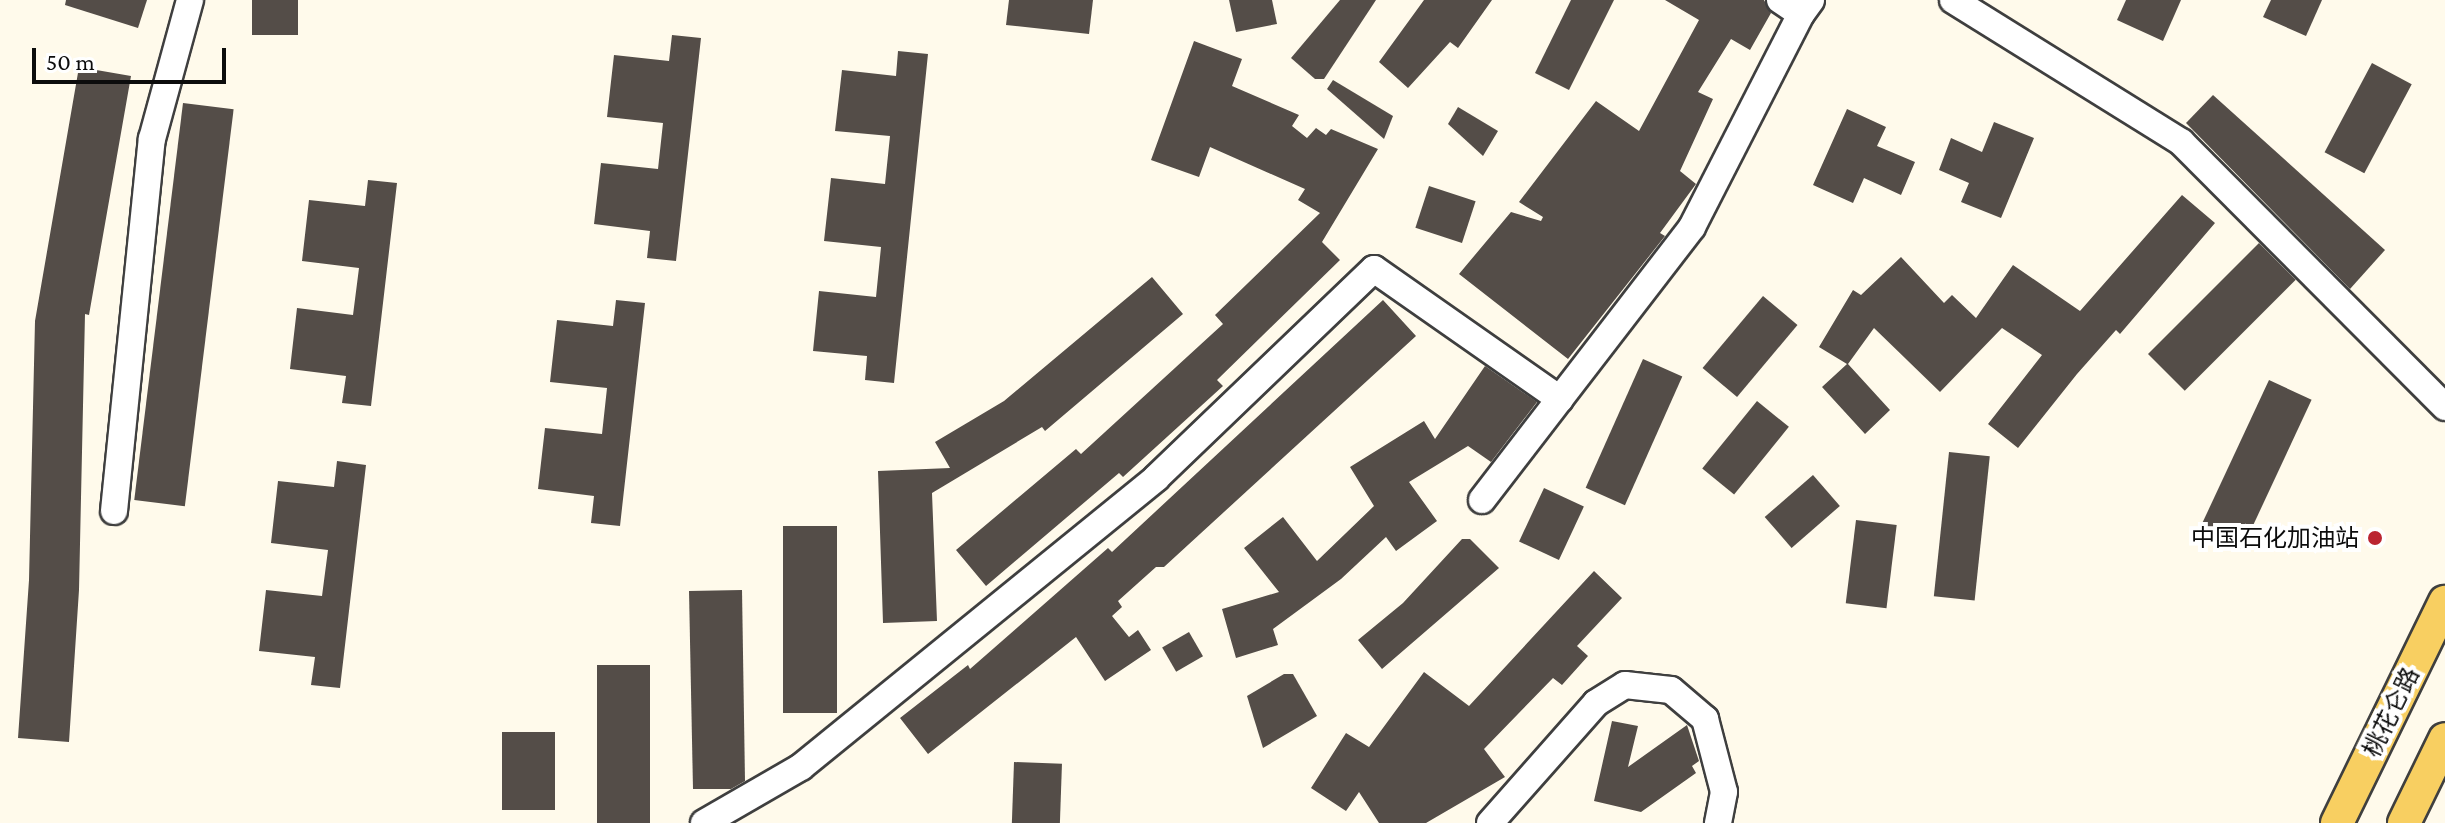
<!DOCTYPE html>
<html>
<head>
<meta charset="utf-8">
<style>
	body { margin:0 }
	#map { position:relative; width:2445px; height:823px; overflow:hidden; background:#fffaeb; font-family:"Crimson Pro","Noto Sans SC",serif }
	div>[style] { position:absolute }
	.building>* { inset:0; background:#544d48; transform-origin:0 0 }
	.roads { filter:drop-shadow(2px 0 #3f3f3f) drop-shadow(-2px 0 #3f3f3f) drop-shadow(0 2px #3f3f3f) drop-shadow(0 -2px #3f3f3f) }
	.minor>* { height:26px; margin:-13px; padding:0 13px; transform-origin:13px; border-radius:13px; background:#fff }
	.major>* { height:32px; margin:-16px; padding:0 16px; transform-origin:16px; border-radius:16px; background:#f8cf61 }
	.dots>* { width:22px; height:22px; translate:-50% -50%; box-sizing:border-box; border:4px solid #fff; border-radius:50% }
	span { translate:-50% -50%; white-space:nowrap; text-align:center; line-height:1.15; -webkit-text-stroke:8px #fff; paint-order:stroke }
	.poi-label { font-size:24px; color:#0c0c0c }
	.right { translate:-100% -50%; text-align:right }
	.street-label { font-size:24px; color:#0c0c0c }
	.scale { position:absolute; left:32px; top:48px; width:194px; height:36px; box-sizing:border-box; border:4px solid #0c0c0c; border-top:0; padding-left:10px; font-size:24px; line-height:28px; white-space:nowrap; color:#0c0c0c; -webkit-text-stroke:6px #fff; paint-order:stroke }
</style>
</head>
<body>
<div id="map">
	<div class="building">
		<div style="clip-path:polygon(66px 0,147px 0,138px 28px,65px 5px)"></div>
		<div style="left:252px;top:0;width:46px;height:35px"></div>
		<div style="clip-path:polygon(1009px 0,1093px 0,1089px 34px,1006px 25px)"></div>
		<div style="clip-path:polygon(1229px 0,1272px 0,1277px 24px,1236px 32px)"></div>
		<div style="clip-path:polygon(1340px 0,1376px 0,1324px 79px,1315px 79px,1291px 58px)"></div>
		<div style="clip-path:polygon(1424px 0,1492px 0,1458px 48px,1450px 42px,1408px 88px,1379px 62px)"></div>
		<div style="clip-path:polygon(1571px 0,1614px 0,1569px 90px,1535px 73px)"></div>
		<div style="clip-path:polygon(1665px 0,1764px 0,1771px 13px,1750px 50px,1731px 39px,1698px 92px,1713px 99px,1680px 171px,1696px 184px,1660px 233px,1665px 236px,1568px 359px,1459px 274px,1511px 212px,1541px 221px,1543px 217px,1519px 202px,1596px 101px,1639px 131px,1699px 20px)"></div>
		<div style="clip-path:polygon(2126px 0,2181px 0,2163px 41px,2117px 20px)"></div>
		<div style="clip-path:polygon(2271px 0,2322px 0,2306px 36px,2263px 17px)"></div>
		<div style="clip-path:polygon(672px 35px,701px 38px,676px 261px,647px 258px,650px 231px,594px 224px,601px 163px,658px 169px,663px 123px,607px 117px,614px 55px,669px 61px)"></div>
		<div style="clip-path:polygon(1194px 41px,1242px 59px,1232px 86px,1299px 115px,1292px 126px,1307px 138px,1316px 128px,1326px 135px,1331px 129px,1378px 149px,1322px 242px,1340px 260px,1217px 380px,1223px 386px,1123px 477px,1119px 473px,986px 586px,956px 550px,1076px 449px,1081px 454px,1223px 324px,1215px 315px,1320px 213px,1298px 200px,1305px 189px,1210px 147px,1199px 177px,1151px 160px)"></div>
		<div style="clip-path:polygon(898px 51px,928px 54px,894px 383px,865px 380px,867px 356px,813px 351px,819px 291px,876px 297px,881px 247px,824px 241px,831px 178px,885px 184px,890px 136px,835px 131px,842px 70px,896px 76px)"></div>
		<div style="left:2372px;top:63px;width:45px;height:101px;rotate:28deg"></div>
		<div style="clip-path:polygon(79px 67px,131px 76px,89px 315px,85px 314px,79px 590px,69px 742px,18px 738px,29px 580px,35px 321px)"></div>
		<div style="clip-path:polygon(1333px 80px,1393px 116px,1384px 139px,1327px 89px)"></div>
		<div style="clip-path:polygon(2213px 95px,2385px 250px,2350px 289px,2186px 123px)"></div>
		<div style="left:183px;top:103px;width:51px;height:400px;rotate:7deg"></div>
		<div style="clip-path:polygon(1458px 107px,1498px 131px,1483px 156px,1448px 124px)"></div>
		<div style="clip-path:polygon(1847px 109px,1886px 127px,1877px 146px,1915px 162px,1901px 195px,1864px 178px,1853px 203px,1813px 185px)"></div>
		<div style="clip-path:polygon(1994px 122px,2034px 138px,2001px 218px,1961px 202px,1969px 183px,1939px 170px,1951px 138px,1982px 152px)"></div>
		<div style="clip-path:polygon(368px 180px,397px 183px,371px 406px,342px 403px,346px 376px,290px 369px,297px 308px,353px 315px,359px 268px,302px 261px,309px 200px,365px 206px)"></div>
		<div style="left:1429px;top:186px;width:49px;height:44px;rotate:18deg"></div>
		<div style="clip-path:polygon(2182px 195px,2215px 223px,2120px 334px,2116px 330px,2077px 374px,2018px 448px,1988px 424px,2042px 355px,2002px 328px,1940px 392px,1874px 328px,1848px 364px,1890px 410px,1865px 434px,1822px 387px,1847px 364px,1819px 347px,1853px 290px,1861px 295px,1901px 257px,1944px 303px,1952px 295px,1976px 318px,2013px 265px,2080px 311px)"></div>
		<div style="left:2259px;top:243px;width:52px;height:157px;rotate:45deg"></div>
		<div style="clip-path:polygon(1152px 277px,1183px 314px,1045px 431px,1042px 427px,932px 493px,937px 621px,883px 623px,878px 471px,950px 468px,935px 442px,1004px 401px)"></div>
		<div style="left:1763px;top:296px;width:45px;height:94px;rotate:40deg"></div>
		<div style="clip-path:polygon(616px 300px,645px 303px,620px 526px,591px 523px,594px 496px,538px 489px,545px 428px,602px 434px,607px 388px,550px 382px,557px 320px,613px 326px)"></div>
		<div style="clip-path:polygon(1383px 300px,1416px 336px,1164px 567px,1156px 567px,1118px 601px,1122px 607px,1112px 616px,1129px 637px,1138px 630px,1151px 650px,1105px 681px,1076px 637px,928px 754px,900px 718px,968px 665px,970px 669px,1108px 548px,1112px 552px)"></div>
		<div style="left:1643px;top:359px;width:43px;height:141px;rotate:24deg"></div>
		<div style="clip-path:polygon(1485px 366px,1537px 402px,1491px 462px,1468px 446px,1409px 482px,1437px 521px,1396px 551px,1386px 537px,1341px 579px,1273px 629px,1278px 645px,1236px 658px,1222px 609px,1279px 592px,1244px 548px,1283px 517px,1317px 561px,1374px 506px,1350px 467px,1424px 421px,1435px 439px)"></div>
		<div style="left:2269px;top:380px;width:47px;height:165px;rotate:25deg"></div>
		<div style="left:1757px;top:401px;width:41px;height:87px;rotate:39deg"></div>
		<div style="left:1949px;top:452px;width:41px;height:145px;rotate:6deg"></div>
		<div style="clip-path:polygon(337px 461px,366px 465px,340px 688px,311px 685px,315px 657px,259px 651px,266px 590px,322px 596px,328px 550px,271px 543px,278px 481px,334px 487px)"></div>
		<div style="left:1813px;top:475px;width:41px;height:64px;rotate:49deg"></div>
		<div style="left:1544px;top:488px;width:44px;height:59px;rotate:25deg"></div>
		<div style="left:1856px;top:520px;width:41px;height:84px;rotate:7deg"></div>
		<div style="left:783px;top:526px;width:54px;height:187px"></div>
		<div style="clip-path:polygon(1462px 539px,1470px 539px,1499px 568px,1382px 669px,1358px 640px,1403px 603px)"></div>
		<div style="clip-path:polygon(1594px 571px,1622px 598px,1577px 646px,1588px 656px,1562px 685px,1553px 678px,1484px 749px,1505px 777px,1426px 823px,1379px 823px,1359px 792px,1346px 811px,1311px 788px,1346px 733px,1369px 747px,1424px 672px,1469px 706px)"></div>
		<div style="clip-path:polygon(742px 590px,745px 781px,731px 789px,693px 789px,689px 591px)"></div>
		<div style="left:1189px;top:632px;width:28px;height:31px;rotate:60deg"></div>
		<div style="left:650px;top:665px;width:158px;height:53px;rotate:90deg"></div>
		<div style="clip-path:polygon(1284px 674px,1293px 674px,1317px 716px,1263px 748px,1247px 696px)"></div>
		<div style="clip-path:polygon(1612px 721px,1638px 726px,1628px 767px,1687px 725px,1699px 761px,1692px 766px,1696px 773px,1641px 812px,1594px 801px)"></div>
		<div style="left:502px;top:732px;width:53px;height:78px"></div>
		<div style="left:1014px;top:762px;width:48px;height:61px;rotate:2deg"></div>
	</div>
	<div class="roads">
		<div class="minor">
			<div style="left:1780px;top:0;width:25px;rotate:34deg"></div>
			<div style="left:1801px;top:14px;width:17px;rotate:-54deg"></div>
			<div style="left:1953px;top:0;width:269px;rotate:31.9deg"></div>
			<div style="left:2181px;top:142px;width:374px;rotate:45.1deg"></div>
			<div style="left:1482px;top:500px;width:344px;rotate:-52.4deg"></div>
			<div style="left:1692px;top:227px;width:239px;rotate:-62.9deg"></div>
			<div style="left:114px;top:511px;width:374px;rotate:-84.2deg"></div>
			<div style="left:152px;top:139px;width:144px;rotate:-74.7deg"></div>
			<div style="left:704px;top:823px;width:112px;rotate:-30deg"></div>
			<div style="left:801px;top:767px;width:458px;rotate:-39.1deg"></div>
			<div style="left:1156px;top:478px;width:302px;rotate:-43.8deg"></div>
			<div style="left:1374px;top:269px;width:227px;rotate:35deg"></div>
			<div style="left:1490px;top:823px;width:160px;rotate:-48.5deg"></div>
			<div style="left:1596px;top:703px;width:34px;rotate:-32deg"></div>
			<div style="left:1625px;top:685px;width:46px;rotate:6.2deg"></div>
			<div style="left:1671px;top:690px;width:45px;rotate:40.5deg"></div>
			<div style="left:1705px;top:719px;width:75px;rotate:75.4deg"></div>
			<div style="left:1724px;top:792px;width:32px;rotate:101deg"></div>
		</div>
		<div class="major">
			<div style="left:2337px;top:823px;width:246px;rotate:-64deg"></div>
			<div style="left:2404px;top:823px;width:93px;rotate:-64deg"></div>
		</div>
	</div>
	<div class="dots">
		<div style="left:2375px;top:538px;background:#bb2531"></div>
	</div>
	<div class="poi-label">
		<span class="right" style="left:2359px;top:538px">中国石化加油站</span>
	</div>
	<div class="street-label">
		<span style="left:2391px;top:712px;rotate:-64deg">桃花仑路</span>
	</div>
	<div class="scale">50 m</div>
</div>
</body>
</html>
